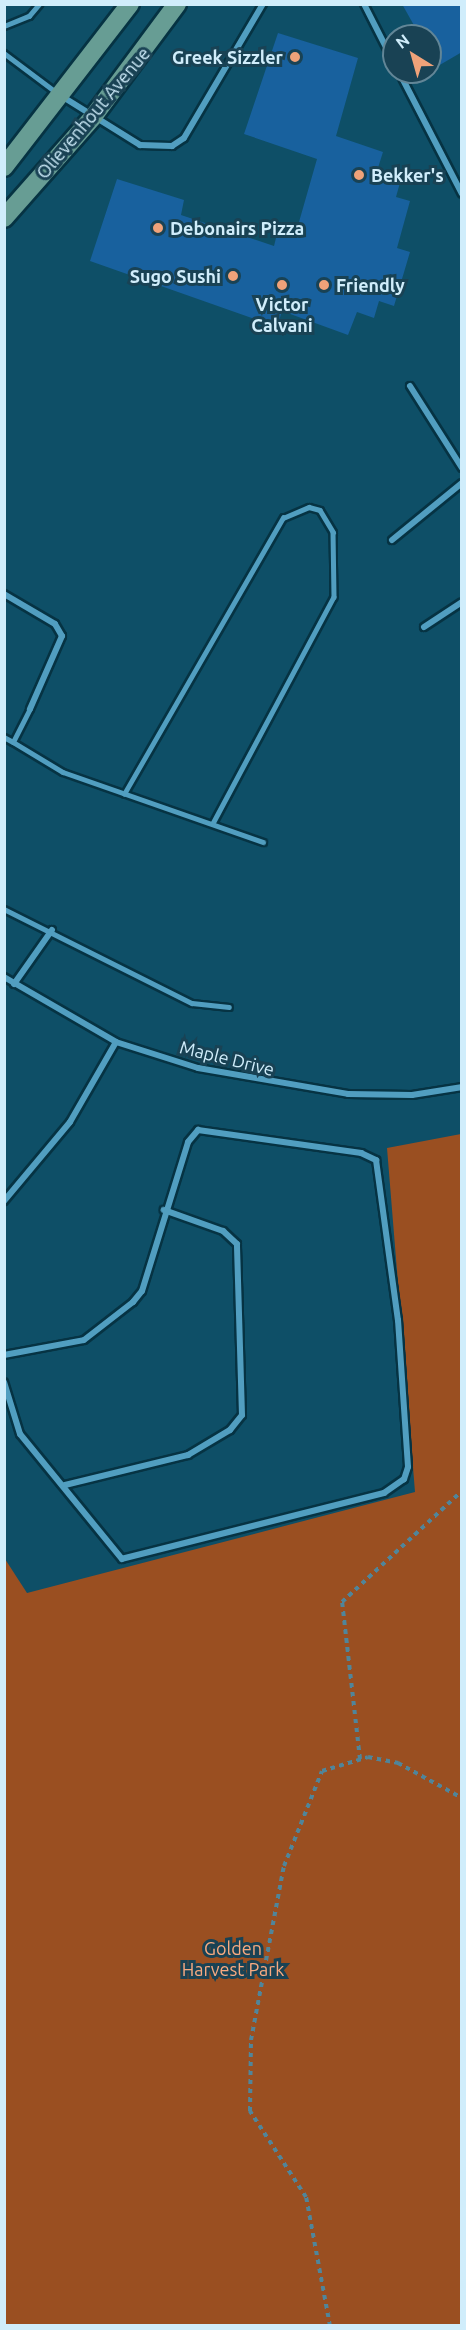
<!DOCTYPE html>
<html>
<head>
<meta charset="utf-8">
<style>
	body { margin:0 }
	#map { position:relative; width:466px; height:2330px; overflow:hidden; background:#0e4f67; font-family:Ubuntu,sans-serif }
	div>[style] { position:absolute }
	.green>* { inset:0; background:#9a4f21 }
	.building>* { inset:0; background:#18619e }
	.path>* { height:4px; margin-top:-2px; transform-origin:0; background:repeating-linear-gradient(90deg,#50859a 0 4.5px,transparent 0 9px) }
	.roads { filter:drop-shadow(2px 0 #063343) drop-shadow(-2px 0 #063343) drop-shadow(0 2px #063343) drop-shadow(0 -2px #063343) }
	.lane>* { height:4.5px; margin:-2.25px; padding:0 2.25px; transform-origin:2.25px; border-radius:2.25px; background:#519ec0 }
	.street>* { height:6px; margin:-3px; padding:0 3px; transform-origin:3px; border-radius:3px; background:#519ec0 }
	.secondary>* { height:18px; margin:-9px; padding:0 9px; transform-origin:9px; border-radius:9px; background:#679d94 }
	.dots>* { width:16px; height:16px; translate:-50% -50%; box-sizing:border-box; border:3px solid #194254; border-radius:50% }
	span { translate:-50% -50%; white-space:nowrap; text-align:center; line-height:1.15; -webkit-text-stroke:6px #194254; paint-order:stroke }
	.poi-label { font-size:18px; color:#d0edfb; font-weight:700 }
	.right { translate:-100% -50%; text-align:right }
	.left { translate:0 -50%; text-align:left }
	.street-label { font-size:18px; color:#d0edfb }
	.park-label { font-size:18px; color:#f8aa80 }
	.frame { position:absolute; inset:0; border:6px solid #d0edfb; pointer-events:none }
	.north { position:absolute; left:382px; top:24px; width:60px; height:60px; box-sizing:border-box; background:#194254; border:2px solid #628697; border-radius:50%; rotate:323deg; font-size:16px; font-weight:700; line-height:24px; text-align:center; color:#d0edfb }
	.north::after { content:''; display:block; margin:auto; width:21px; height:27px; background:#f0a279; clip-path:polygon(50% 0,100% 100%,50% 72%,0 100%) }
</style>
</head>
<body>
<div id="map">
	<div class="green">
		<div style="clip-path:polygon(461px 1134px,461px 2325px,5px 2325px,5px 1559px,27px 1593px,415px 1492px,387px 1148px)"></div>
	</div>
	<div class="building">
		<div style="clip-path:polygon(402px 4px,462px 4px,462px 52px,438px 66px,430px 36px,420px 36px)"></div>
		<div style="clip-path:polygon(278px 33px,358px 58px,336px 136px,383px 152px,377px 171px,401px 179px,396px 197px,410px 201px,397px 248px,410px 252px,394px 306px,379px 301px,374px 318px,357px 312px,348px 335px,282px 311px,277px 327px,90px 261px,117px 179px,184px 200px,181px 215px,274px 246px,278px 230px,295px 236px,317px 159px,244px 134px)"></div>
	</div>
	<div class="path">
		<div style="left:360px;top:1759px;width:158px;rotate:-96.5deg"></div>
		<div style="left:342px;top:1602px;width:163px;rotate:-42.8deg"></div>
		<div style="left:330px;top:2326px;width:131px;rotate:-100.5deg"></div>
		<div style="left:306px;top:2197px;width:103px;rotate:-123.1deg"></div>
		<div style="left:250px;top:2111px;width:71px;rotate:-89.2deg"></div>
		<div style="left:251px;top:2040px;width:177px;rotate:-79.3deg"></div>
		<div style="left:284px;top:1866px;width:102px;rotate:-68.2deg"></div>
		<div style="left:322px;top:1771px;width:48px;rotate:-16.9deg"></div>
		<div style="left:368px;top:1757px;width:31px;rotate:11deg"></div>
		<div style="left:398px;top:1763px;width:73px;rotate:28.7deg"></div>
	</div>
	<div class="roads">
		<div class="lane">
			<div style="left:4px;top:26px;width:27px;rotate:-22deg"></div>
			<div style="left:29px;top:16px;width:16px;rotate:-50deg"></div>
			<div style="left:4px;top:53px;width:65px;rotate:36.9deg"></div>
			<div style="left:4px;top:737px;width:10px;rotate:29deg"></div>
			<div style="left:13px;top:742px;width:37px;rotate:-63deg"></div>
			<div style="left:13px;top:742px;width:58px;rotate:31deg"></div>
			<div style="left:63px;top:772px;width:212px;rotate:19.3deg"></div>
			<div style="left:124px;top:794px;width:319px;rotate:-60.1deg"></div>
			<div style="left:283px;top:518px;width:28px;rotate:-23deg"></div>
			<div style="left:309px;top:507px;width:11px;rotate:15deg"></div>
			<div style="left:320px;top:510px;width:26px;rotate:59deg"></div>
			<div style="left:333px;top:532px;width:65px;rotate:89.1deg"></div>
			<div style="left:334px;top:597px;width:257px;rotate:118.1deg"></div>
			<div style="left:4px;top:909px;width:210px;rotate:26.6deg"></div>
			<div style="left:192px;top:1003px;width:37px;rotate:6deg"></div>
		</div>
		<div class="street">
			<div style="left:364px;top:4px;width:66px;rotate:63deg"></div>
			<div style="left:399px;top:72px;width:137px;rotate:62.7deg"></div>
			<div style="left:63px;top:97px;width:91px;rotate:31.9deg"></div>
			<div style="left:140px;top:145px;width:32px;rotate:2deg"></div>
			<div style="left:172px;top:146px;width:14px;rotate:-34deg"></div>
			<div style="left:184px;top:138px;width:156px;rotate:-59.5deg"></div>
			<div style="left:410px;top:386px;width:97px;rotate:57.6deg"></div>
			<div style="left:392px;top:540px;width:90px;rotate:-39.2deg"></div>
			<div style="left:4px;top:594px;width:59px;rotate:30.5deg"></div>
			<div style="left:55px;top:624px;width:14px;rotate:60deg"></div>
			<div style="left:62px;top:636px;width:80px;rotate:113.7deg"></div>
			<div style="left:424px;top:627px;width:45px;rotate:-33.3deg"></div>
			<div style="left:4px;top:977px;width:129px;rotate:30.1deg"></div>
			<div style="left:116px;top:1042px;width:86px;rotate:17.6deg"></div>
			<div style="left:198px;top:1068px;width:152px;rotate:9.8deg"></div>
			<div style="left:348px;top:1094px;width:64px;rotate:0.9deg"></div>
			<div style="left:412px;top:1095px;width:51px;rotate:-9.1deg"></div>
			<div style="left:14px;top:984px;width:66px;rotate:-54.9deg"></div>
			<div style="left:4px;top:1201px;width:103px;rotate:-50.1deg"></div>
			<div style="left:70px;top:1122px;width:92px;rotate:-60.1deg"></div>
			<div style="left:4px;top:1355px;width:81px;rotate:-10.6deg"></div>
			<div style="left:84px;top:1340px;width:62px;rotate:-37.8deg"></div>
			<div style="left:133px;top:1302px;width:14px;rotate:-51deg"></div>
			<div style="left:142px;top:1291px;width:156px;rotate:-72.8deg"></div>
			<div style="left:188px;top:1142px;width:16px;rotate:-50deg"></div>
			<div style="left:198px;top:1130px;width:165px;rotate:8deg"></div>
			<div style="left:361px;top:1153px;width:17px;rotate:25deg"></div>
			<div style="left:376px;top:1160px;width:162px;rotate:82.2deg"></div>
			<div style="left:398px;top:1320px;width:147px;rotate:86.1deg"></div>
			<div style="left:408px;top:1467px;width:13px;rotate:108deg"></div>
			<div style="left:404px;top:1479px;width:24px;rotate:145deg"></div>
			<div style="left:384px;top:1493px;width:270px;rotate:165.9deg"></div>
			<div style="left:122px;top:1559px;width:161px;rotate:-129.2deg"></div>
			<div style="left:20px;top:1434px;width:54px;rotate:-107.1deg"></div>
			<div style="left:65px;top:1485px;width:127px;rotate:-13.7deg"></div>
			<div style="left:188px;top:1455px;width:49px;rotate:-30.8deg"></div>
			<div style="left:230px;top:1430px;width:19px;rotate:-51deg"></div>
			<div style="left:242px;top:1415px;width:171px;rotate:-91.7deg"></div>
			<div style="left:237px;top:1244px;width:19px;rotate:-137deg"></div>
			<div style="left:223px;top:1231px;width:63px;rotate:-160.4deg"></div>
		</div>
		<div class="secondary">
			<div style="left:4px;top:167px;width:206px;rotate:-52.3deg"></div>
			<div style="left:4px;top:218px;width:135px;rotate:-48.6deg"></div>
			<div style="left:93px;top:117px;width:141px;rotate:-53.4deg"></div>
		</div>
	</div>
	<div class="dots">
		<div style="left:295px;top:57px;background:#f0a279"></div>
		<div style="left:359px;top:175px;background:#f0a279"></div>
		<div style="left:158px;top:228px;background:#f0a279"></div>
		<div style="left:233px;top:276px;background:#f0a279"></div>
		<div style="left:282px;top:285px;background:#f0a279"></div>
		<div style="left:324px;top:285px;background:#f0a279"></div>
	</div>
	<div class="poi-label">
		<span class="right" style="left:283px;top:57px">Greek Sizzler</span>
		<span class="left" style="left:371px;top:175px">Bekker's</span>
		<span class="left" style="left:170px;top:228px">Debonairs Pizza</span>
		<span class="right" style="left:221px;top:276px">Sugo Sushi</span>
		<span class="left" style="left:336px;top:285px">Friendly</span>
		<span style="left:282px;top:315px">Victor<br>Calvani</span>
	</div>
	<div class="street-label">
		<span style="left:93px;top:113px;rotate:-50deg">Olievenhout Avenue</span>
		<span style="left:227px;top:1058px;rotate:14deg">Maple Drive</span>
	</div>
	<div class="park-label">
		<span style="left:233px;top:1959px">Golden<br>Harvest Park</span>
	</div>
	<div class="frame"></div>
	<div class="north">N</div>
</div>
</body>
</html>
